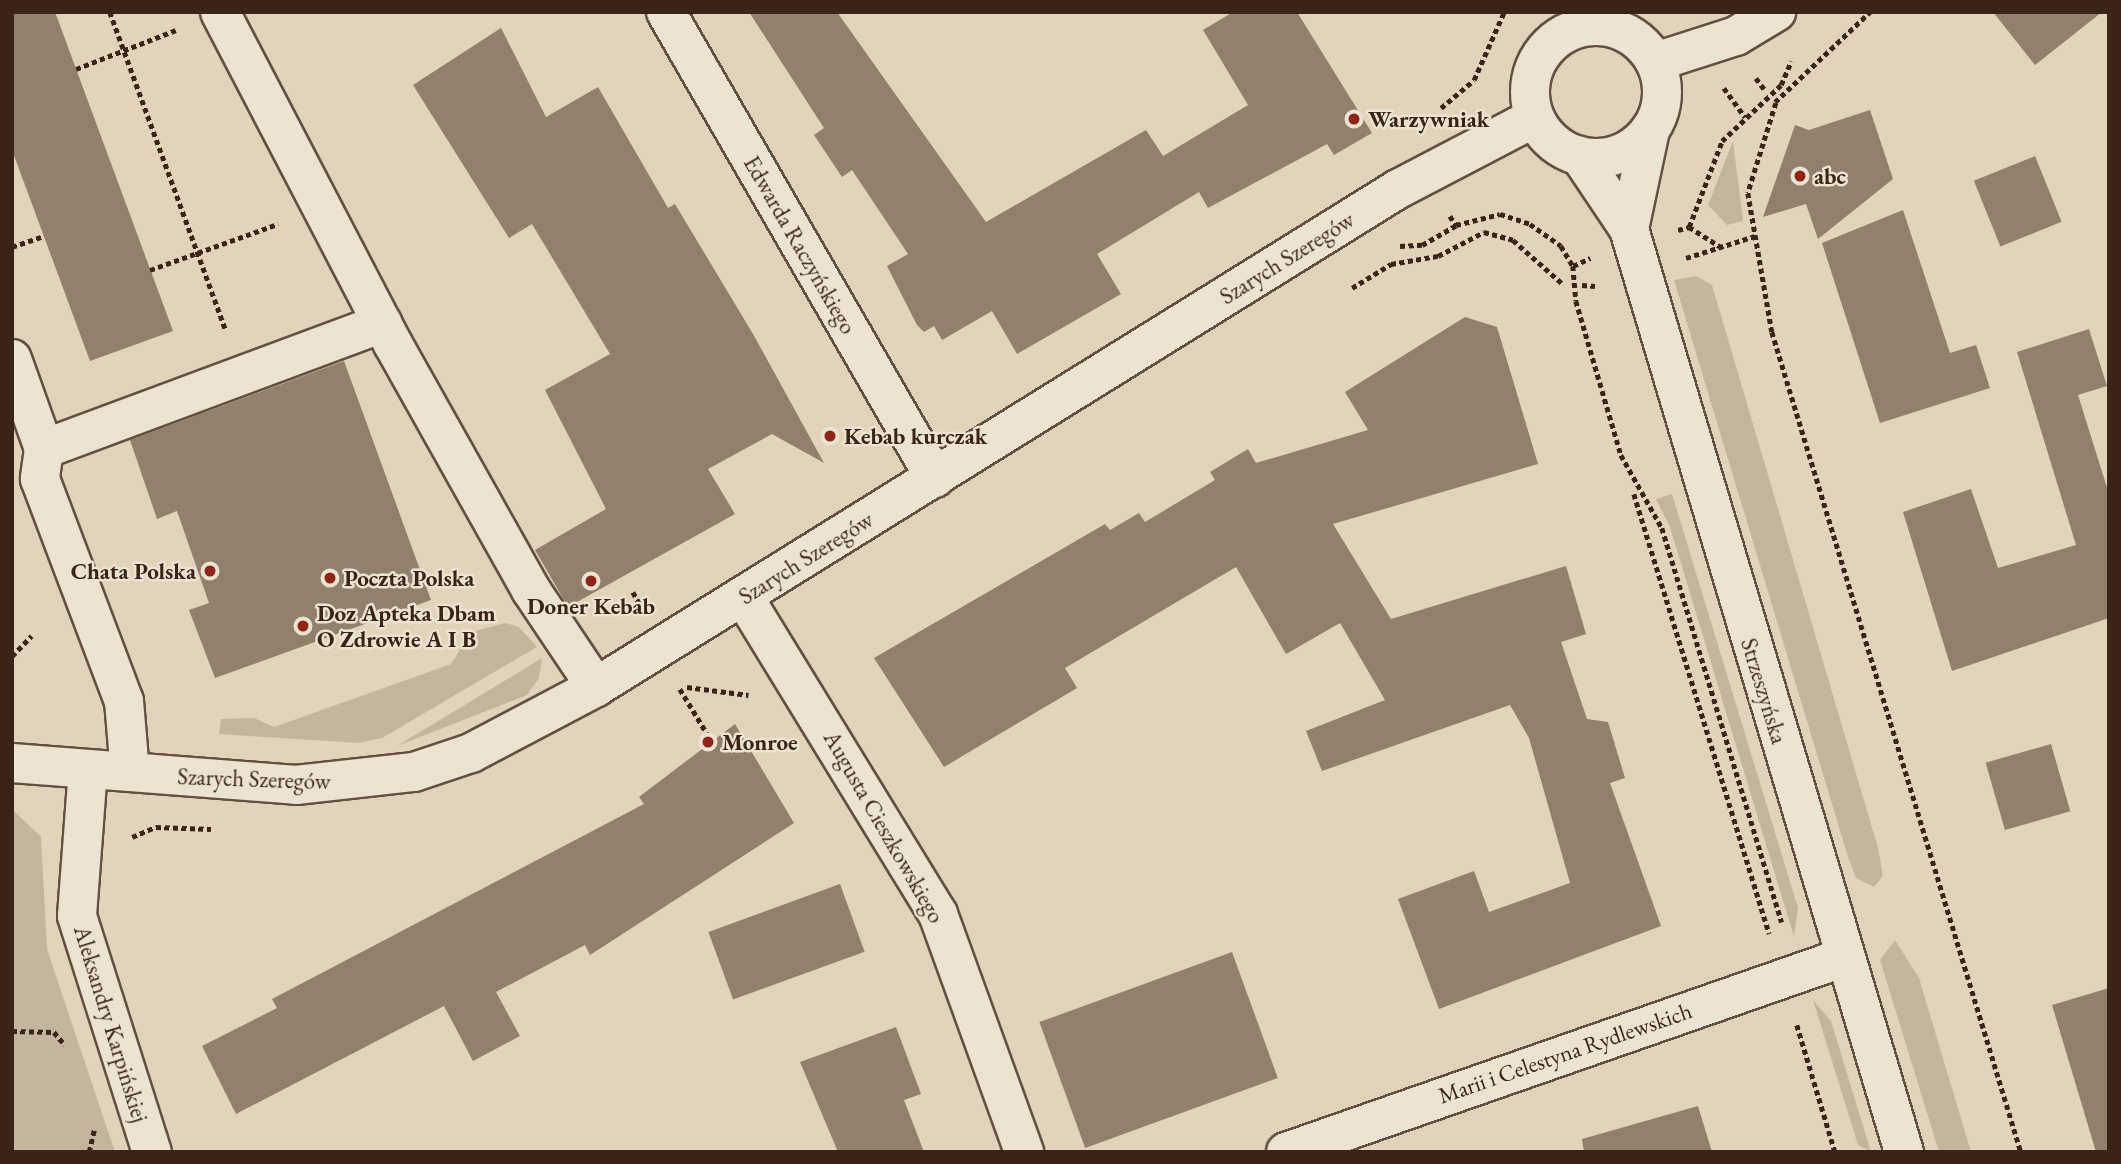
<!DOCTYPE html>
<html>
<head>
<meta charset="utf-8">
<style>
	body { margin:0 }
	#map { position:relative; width:2121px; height:1164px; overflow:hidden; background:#e1d4ba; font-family:"EB Garamond",serif }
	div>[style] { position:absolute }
	.green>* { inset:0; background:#c4b69e }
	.building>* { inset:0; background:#90806c; transform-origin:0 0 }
	.path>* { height:4.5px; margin-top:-2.25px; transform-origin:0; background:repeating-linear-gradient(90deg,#392417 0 5px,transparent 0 8.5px) }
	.roads { filter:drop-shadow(2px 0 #635040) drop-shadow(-2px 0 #635040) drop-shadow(0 2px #635040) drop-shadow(0 -2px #635040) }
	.minor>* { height:38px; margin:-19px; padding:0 19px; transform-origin:19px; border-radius:19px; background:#ece3d2 }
	.minor>.ring { margin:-19px; padding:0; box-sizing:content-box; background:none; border:38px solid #ece3d2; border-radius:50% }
	.dots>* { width:19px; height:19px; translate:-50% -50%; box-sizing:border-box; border:4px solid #ece3d2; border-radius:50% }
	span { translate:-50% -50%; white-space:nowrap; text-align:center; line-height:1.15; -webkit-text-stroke:5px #ece3d2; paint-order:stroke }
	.poi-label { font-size:23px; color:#392417; font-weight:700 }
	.left { translate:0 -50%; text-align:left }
	.right { translate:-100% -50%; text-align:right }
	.street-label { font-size:23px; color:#392417 }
	.frame { position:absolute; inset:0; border:14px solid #392417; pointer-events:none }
</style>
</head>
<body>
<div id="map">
	<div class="green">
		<div style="clip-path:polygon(1733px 141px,1743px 221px,1727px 225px,1708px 205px)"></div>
		<div style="clip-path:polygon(1696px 276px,1712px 285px,1878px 848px,1883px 876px,1874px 887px,1856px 878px,1848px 857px,1674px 280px)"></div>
		<div style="clip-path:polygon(1672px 494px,1798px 908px,1794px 937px,1670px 527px,1656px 499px)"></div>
		<div style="clip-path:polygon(505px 623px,519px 627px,537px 647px,382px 738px,358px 743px,219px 734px,221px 719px,254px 718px,274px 727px,451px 664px,471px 632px)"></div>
		<div style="clip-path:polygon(542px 658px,539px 678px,527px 695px,397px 746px)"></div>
		<div style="clip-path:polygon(12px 793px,14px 811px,41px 837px,47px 949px,115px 1152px,12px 1152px)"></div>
		<div style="clip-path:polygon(1895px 940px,1919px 978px,1971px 1152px,1939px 1152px,1880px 960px)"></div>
		<div style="clip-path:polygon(1813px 1000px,1831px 1021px,1871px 1152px,1858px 1145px)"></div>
	</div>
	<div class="building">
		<div style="clip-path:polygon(12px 12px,55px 12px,173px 331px,90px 361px,12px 150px)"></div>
		<div style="clip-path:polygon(749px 12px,837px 12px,986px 222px,1146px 130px,1163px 156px,1248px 105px,1203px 30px,1233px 12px,1297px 12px,1372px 133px,1334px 155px,1327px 144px,1208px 208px,1199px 192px,1097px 254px,1121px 294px,1017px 354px,992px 311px,942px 340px,934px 326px,924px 332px,917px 325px,887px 266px,908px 254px,852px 170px,842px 177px,814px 135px,824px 128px)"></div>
		<div style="clip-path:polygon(1993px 12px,2102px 12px,2035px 65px)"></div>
		<div style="clip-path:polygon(501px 28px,546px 117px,598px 87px,668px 208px,675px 204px,753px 334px,824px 463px,772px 434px,708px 469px,735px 514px,568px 607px,535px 550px,606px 509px,545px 390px,610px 354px,532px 224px,509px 238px,413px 85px)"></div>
		<div style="clip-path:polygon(1870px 110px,1893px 179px,1818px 239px,1806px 204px,1763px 217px,1795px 125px,1809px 130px)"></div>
		<div style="left:2035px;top:156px;width:71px;height:66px;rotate:68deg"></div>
		<div style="clip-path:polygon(1903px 210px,1950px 353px,1976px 345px,1990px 388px,1880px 423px,1822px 243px)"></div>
		<div style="clip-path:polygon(1465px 317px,1497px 327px,1538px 464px,1333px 524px,1391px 619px,1566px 566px,1586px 634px,1561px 642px,1587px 719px,1608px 722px,1625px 778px,1610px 783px,1661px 926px,1439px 1009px,1398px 899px,1474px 871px,1489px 912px,1570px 883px,1529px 738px,1510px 705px,1322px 771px,1306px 731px,1385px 700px,1340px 623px,1286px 654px,1236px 567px,1065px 668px,1077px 688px,944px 767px,874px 658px,1105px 524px,1110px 530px,1139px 513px,1145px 522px,1215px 480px,1210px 472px,1248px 449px,1256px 463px,1368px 430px,1345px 392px)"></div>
		<div style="clip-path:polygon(2089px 329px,2107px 386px,2078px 395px,2109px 494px,2109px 618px,1952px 671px,1903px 512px,1971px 489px,1998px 568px,2076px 545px,2017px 352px)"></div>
		<div style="clip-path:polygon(344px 361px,431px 600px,215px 678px,189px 610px,209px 603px,177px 511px,157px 519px,130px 440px)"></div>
		<div style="clip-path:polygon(735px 724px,794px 823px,590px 955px,585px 945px,496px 992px,520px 1036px,473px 1061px,444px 1006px,236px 1114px,202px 1046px,277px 1008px,272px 999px,644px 804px,639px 797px)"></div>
		<div style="left:2051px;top:744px;width:70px;height:68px;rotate:74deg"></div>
		<div style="left:840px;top:884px;width:72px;height:140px;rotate:70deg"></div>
		<div style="left:1232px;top:952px;width:134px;height:205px;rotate:70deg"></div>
		<div style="clip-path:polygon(2109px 988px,2109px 1152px,2096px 1152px,2052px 1005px)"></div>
		<div style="clip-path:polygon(896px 1027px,921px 1094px,904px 1100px,924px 1152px,838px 1152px,800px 1062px)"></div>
		<div style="clip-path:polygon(1698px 1106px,1712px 1152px,1584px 1152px,1582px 1139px)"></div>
	</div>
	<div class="path">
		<div style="left:110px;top:12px;width:338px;rotate:70deg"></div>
		<div style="left:76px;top:69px;width:107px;rotate:-21.3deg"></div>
		<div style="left:1756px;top:78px;width:15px;rotate:53deg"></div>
		<div style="left:1724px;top:88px;width:36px;rotate:54deg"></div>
		<div style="left:1775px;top:102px;width:131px;rotate:-43.5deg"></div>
		<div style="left:1776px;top:103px;width:94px;rotate:107.3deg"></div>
		<div style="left:1748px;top:193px;width:141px;rotate:80.2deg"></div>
		<div style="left:1772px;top:332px;width:857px;rotate:73.11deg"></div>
		<div style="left:1441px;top:108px;width:43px;rotate:-40.3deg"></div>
		<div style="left:1474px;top:80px;width:74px;rotate:-66.2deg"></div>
		<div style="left:1450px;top:216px;width:11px;rotate:56deg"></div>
		<div style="left:1456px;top:225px;width:45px;rotate:-14deg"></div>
		<div style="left:1500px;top:214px;width:32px;rotate:18deg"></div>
		<div style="left:1530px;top:224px;width:38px;rotate:35deg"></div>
		<div style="left:1561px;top:246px;width:23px;rotate:59deg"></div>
		<div style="left:1573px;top:266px;width:35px;rotate:85deg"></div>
		<div style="left:1576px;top:301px;width:160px;rotate:73.7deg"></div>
		<div style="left:1621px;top:455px;width:84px;rotate:60.7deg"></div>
		<div style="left:1662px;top:528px;width:412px;rotate:73.1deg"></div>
		<div style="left:1689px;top:227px;width:38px;rotate:32deg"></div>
		<div style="left:1678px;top:230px;width:11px;rotate:-15deg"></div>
		<div style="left:1689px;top:227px;width:92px;rotate:-69deg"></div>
		<div style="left:1722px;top:141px;width:81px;rotate:-43.5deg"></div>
		<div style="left:1781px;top:85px;width:26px;rotate:-67deg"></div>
		<div style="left:1400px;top:246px;width:22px;rotate:-3deg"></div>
		<div style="left:1422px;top:245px;width:39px;rotate:-30deg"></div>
		<div style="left:12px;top:247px;width:34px;rotate:-19deg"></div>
		<div style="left:1686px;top:258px;width:72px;rotate:-17.7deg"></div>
		<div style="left:1573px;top:266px;width:19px;rotate:-25deg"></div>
		<div style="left:150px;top:270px;width:136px;rotate:-19.8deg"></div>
		<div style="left:1582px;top:285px;width:13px;rotate:4deg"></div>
		<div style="left:1352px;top:288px;width:46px;rotate:-31.6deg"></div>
		<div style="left:1391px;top:264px;width:48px;rotate:-9.7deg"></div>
		<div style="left:1438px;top:256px;width:52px;rotate:-27.6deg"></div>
		<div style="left:1484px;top:232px;width:30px;rotate:15deg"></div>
		<div style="left:1513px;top:240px;width:68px;rotate:41.4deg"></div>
		<div style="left:1634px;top:494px;width:460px;rotate:72.9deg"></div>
		<div style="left:633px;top:592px;width:13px;rotate:61deg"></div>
		<div style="left:12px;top:656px;width:28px;rotate:-46deg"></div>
		<div style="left:687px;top:687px;width:62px;rotate:7.5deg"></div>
		<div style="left:680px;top:689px;width:60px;rotate:58.7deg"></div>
		<div style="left:132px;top:837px;width:26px;rotate:-23deg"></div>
		<div style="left:156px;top:827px;width:55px;rotate:2.1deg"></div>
		<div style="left:1797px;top:1025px;width:133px;rotate:73.3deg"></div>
		<div style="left:12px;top:1031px;width:42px;rotate:1.4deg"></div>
		<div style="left:54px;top:1032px;width:17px;rotate:50deg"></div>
		<div style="left:89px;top:1152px;width:23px;rotate:-77deg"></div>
	</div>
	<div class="roads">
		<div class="minor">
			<div style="left:220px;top:12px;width:374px;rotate:62.5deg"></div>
			<div style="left:393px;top:344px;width:282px;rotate:60.7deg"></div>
			<div style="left:531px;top:590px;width:117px;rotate:56.2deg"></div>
			<div style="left:666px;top:12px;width:538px;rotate:60deg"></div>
			<div class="ring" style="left:1530px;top:26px;width:94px;height:94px"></div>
			<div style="left:1655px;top:62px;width:85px;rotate:-17.8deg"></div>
			<div style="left:1736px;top:36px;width:47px;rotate:-31deg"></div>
			<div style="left:1580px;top:156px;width:88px;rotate:56.1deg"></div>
			<div style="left:1629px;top:229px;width:963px;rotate:73.41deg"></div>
			<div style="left:1629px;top:229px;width:101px;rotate:-78deg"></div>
			<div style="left:12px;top:359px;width:96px;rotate:70.4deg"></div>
			<div style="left:44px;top:449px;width:30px;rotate:98deg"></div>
			<div style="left:40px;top:479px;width:237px;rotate:69.3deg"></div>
			<div style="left:124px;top:701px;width:71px;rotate:85.2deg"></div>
			<div style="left:44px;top:449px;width:361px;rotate:-20.4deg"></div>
			<div style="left:743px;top:596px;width:373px;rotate:58.5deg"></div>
			<div style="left:938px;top:914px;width:253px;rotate:70.1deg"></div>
			<div style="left:12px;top:763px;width:285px;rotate:4.4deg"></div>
			<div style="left:296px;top:785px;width:119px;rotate:-6.3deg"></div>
			<div style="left:414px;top:772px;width:60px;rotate:-18.4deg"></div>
			<div style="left:471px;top:753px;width:141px;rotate:-27.8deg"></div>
			<div style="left:596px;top:687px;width:944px;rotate:-31.84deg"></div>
			<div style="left:1398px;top:189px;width:153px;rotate:-27.6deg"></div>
			<div style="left:88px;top:769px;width:147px;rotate:94.3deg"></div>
			<div style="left:77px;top:916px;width:248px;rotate:72.4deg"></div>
			<div style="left:1286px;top:1152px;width:592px;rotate:-19.23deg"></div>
		</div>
	</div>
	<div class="dots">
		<div style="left:1354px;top:119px;background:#8f2418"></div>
		<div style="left:1800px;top:176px;background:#8f2418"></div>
		<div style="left:830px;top:436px;background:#8f2418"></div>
		<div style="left:210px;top:571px;background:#8f2418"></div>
		<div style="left:330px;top:578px;background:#8f2418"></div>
		<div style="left:591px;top:581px;background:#8f2418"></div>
		<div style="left:303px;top:626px;background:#8f2418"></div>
		<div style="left:708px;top:742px;background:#8f2418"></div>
	</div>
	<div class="poi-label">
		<span class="left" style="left:1368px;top:119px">Warzywniak</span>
		<span class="left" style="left:1814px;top:176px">abc</span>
		<span class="left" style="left:844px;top:436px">Kebab kurczak</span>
		<span class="right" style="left:196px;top:571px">Chata Polska</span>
		<span class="left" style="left:344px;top:578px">Poczta Polska</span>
		<span style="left:591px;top:606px">Doner Kebab</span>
		<span class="left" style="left:317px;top:626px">Doz Apteka Dbam<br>O Zdrowie A I B</span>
		<span class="left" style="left:722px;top:742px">Monroe</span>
	</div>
	<div class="street-label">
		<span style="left:800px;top:245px;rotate:60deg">Edwarda Raczyńskiego</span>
		<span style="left:1287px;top:258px;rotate:-32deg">Szarych Szeregów</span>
		<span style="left:806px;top:558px;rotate:-32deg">Szarych Szeregów</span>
		<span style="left:1764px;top:691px;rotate:73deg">Strzeszyńska</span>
		<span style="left:254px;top:779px;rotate:2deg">Szarych Szeregów</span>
		<span style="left:884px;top:827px;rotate:60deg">Augusta Cieszkowskiego</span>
		<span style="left:111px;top:1024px;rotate:73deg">Aleksandry Karpińskiej</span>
		<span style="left:1565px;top:1053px;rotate:-19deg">Marii i Celestyna Rydlewskich</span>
	</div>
	<div class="frame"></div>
</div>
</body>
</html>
